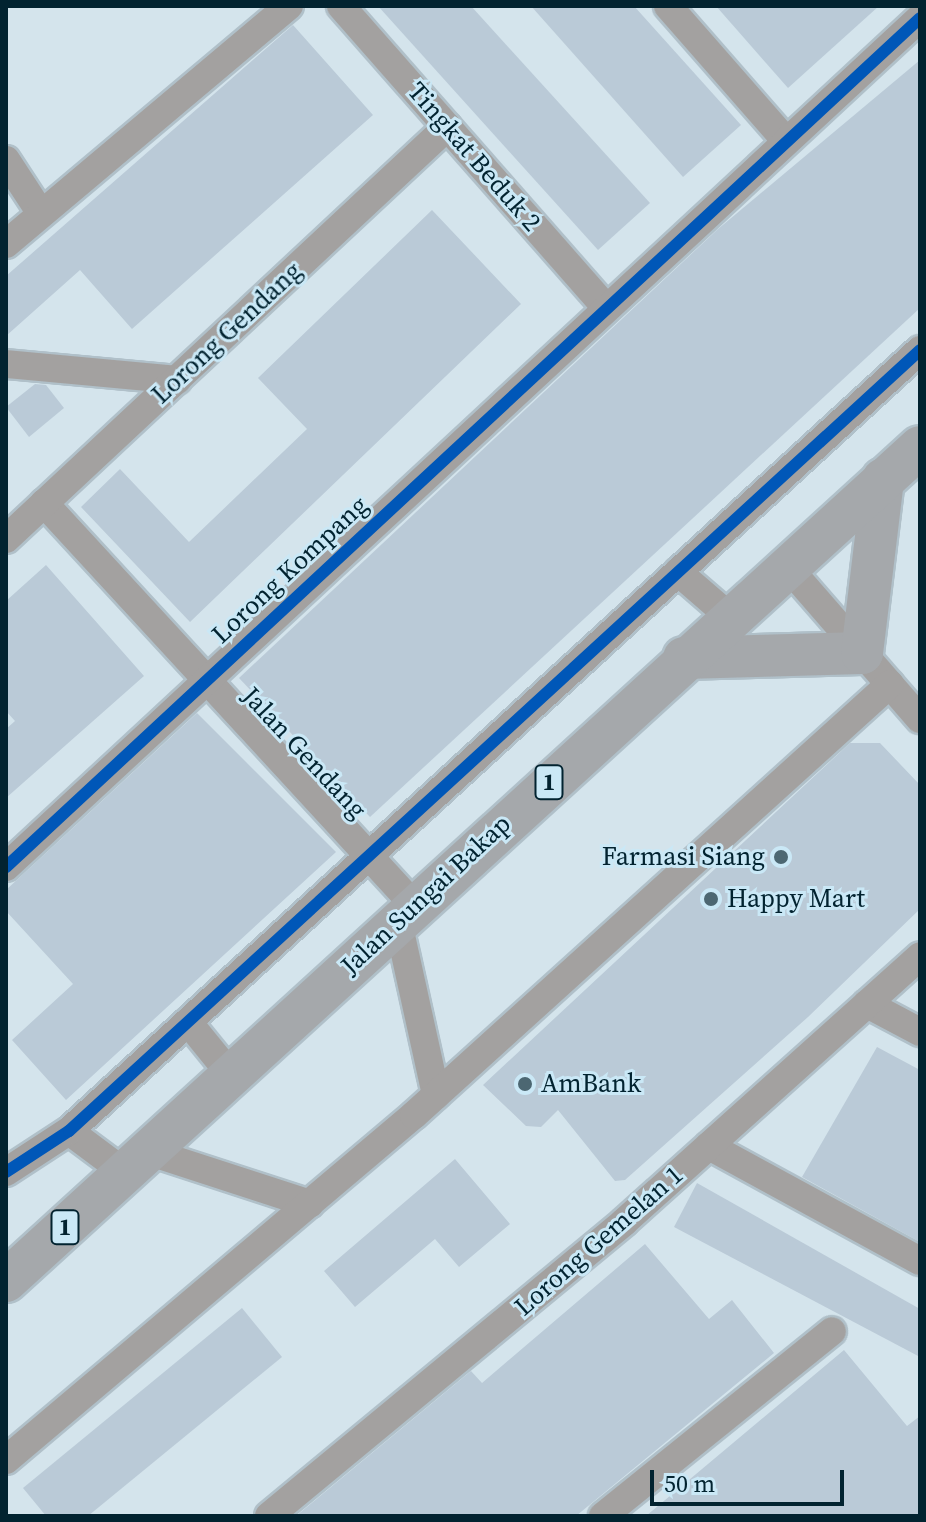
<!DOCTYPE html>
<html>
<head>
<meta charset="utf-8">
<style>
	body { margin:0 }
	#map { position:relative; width:926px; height:1522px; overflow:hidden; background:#d4e4ec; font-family:"Source Serif 4",serif }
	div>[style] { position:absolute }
	.building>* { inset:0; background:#bacad7 }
	.roads { filter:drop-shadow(2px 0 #b0c0c9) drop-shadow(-2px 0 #b0c0c9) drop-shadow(0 2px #b0c0c9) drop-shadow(0 -2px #b0c0c9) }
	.minor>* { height:28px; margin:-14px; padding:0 14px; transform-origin:14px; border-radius:14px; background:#a3a1a0 }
	.highway>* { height:42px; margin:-21px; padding:0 21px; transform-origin:21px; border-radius:21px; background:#a5a8ab }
	.cycleway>* { height:12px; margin:-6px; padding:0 6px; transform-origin:6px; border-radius:6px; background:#0057b8 }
	.dots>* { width:22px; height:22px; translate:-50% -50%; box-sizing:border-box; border:4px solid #cae8f6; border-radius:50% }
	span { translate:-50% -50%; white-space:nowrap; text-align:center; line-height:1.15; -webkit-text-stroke:6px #cae8f6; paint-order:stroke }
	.shield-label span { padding:2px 6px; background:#cae8f6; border:2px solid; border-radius:6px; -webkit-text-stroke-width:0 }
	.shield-label { font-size:24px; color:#022330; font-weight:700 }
	.street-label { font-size:26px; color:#022330 }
	.poi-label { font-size:26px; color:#022330 }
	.right { translate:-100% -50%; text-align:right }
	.left { translate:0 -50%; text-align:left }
	.frame { position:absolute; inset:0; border:8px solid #022330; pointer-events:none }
	.scale { position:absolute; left:650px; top:1470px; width:194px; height:36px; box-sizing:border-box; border:4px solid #022330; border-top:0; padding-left:10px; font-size:24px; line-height:28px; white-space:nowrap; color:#022330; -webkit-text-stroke:6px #cae8f6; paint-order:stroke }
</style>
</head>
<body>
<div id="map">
	<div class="building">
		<div style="clip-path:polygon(378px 6px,471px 6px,650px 203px,598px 250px)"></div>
		<div style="clip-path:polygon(531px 6px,634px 6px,741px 125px,683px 177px)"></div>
		<div style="clip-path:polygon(716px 6px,879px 6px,788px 88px)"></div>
		<div style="clip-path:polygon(293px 25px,373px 115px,132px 329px,80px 270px,6px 336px,6px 276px)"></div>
		<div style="clip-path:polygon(920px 60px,920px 308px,370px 817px,239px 678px,718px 229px)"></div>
		<div style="clip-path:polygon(432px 210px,521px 304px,190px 622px,81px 507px,120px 469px,189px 542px,307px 429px,258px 378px)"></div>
		<div style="clip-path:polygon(35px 384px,46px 385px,64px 408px,29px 437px,6px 407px)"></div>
		<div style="clip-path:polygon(46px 565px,144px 676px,6px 798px,6px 729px,15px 721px,6px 711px,6px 601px)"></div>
		<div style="clip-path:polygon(197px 713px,336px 852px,66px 1100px,12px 1040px,73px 984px,6px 911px,6px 890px)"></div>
		<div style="clip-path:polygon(850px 743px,880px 743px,920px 785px,920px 909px,808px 1017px,625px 1180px,615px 1181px,558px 1110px,541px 1127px,526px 1126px,483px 1085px)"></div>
		<div style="clip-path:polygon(877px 1047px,920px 1070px,920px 1242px,802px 1177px)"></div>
		<div style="clip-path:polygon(455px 1159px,510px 1224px,459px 1267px,435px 1239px,355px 1307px,324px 1271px)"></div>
		<div style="clip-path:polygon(697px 1183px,920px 1309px,920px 1357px,674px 1227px)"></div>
		<div style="clip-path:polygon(645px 1244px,709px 1319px,732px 1300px,774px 1353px,576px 1516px,296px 1516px,471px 1371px,482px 1383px)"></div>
		<div style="clip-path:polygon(242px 1308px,282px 1357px,88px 1516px,46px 1516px,23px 1488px)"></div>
		<div style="clip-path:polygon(844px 1350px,907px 1426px,920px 1416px,920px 1516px,646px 1516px)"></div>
	</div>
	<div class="roads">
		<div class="minor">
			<div style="left:341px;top:6px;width:402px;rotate:48.7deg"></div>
			<div style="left:668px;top:6px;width:179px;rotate:48.8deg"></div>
			<div style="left:6px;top:160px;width:62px;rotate:56.8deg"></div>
			<div style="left:6px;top:244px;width:370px;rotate:-40.1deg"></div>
			<div style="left:6px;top:364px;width:172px;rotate:5.3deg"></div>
			<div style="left:44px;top:503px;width:548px;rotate:47.37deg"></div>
			<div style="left:6px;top:539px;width:604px;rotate:-43.05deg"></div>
			<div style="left:786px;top:565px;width:204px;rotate:49deg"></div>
			<div style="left:678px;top:572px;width:69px;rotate:40.9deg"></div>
			<div style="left:6px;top:867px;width:1247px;rotate:-42.89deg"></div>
			<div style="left:398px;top:922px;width:177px;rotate:77.6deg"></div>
			<div style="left:867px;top:1004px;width:60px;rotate:27.8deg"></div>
			<div style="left:188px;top:1022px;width:68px;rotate:50.9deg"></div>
			<div style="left:69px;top:1131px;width:69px;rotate:36.7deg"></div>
			<div style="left:709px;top:1146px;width:240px;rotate:28.6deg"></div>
			<div style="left:147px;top:1151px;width:171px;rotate:18deg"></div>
			<div style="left:6px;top:1172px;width:75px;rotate:-33.1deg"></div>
			<div style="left:69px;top:1131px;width:1155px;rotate:-42.54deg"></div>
			<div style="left:6px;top:1460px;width:534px;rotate:-40.22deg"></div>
			<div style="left:414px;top:1115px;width:642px;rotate:-42.16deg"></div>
			<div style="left:269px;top:1516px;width:461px;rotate:-39.6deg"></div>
			<div style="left:624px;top:1222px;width:398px;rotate:-41.9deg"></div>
			<div style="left:603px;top:1516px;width:294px;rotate:-38.9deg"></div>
		</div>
		<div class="highway">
			<div style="left:684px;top:658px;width:178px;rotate:-1.6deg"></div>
			<div style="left:862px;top:653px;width:175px;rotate:-83.1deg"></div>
			<div style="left:6px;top:1281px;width:1237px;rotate:-42.38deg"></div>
		</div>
	</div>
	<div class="cycleway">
		<div style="left:6px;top:867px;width:1247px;rotate:-42.89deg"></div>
		<div style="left:6px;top:1172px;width:75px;rotate:-33.1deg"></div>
		<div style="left:69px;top:1131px;width:1155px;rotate:-42.54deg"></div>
	</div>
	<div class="dots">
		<div style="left:781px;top:857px;background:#4c6772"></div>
		<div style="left:711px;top:899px;background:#4c6772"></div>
		<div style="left:525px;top:1084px;background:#4c6772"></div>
	</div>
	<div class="shield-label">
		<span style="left:549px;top:782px">1</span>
		<span style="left:65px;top:1227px">1</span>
	</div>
	<div class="street-label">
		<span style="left:474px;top:157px;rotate:49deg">Tingkat Beduk 2</span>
		<span style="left:227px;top:333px;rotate:-43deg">Lorong Gendang</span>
		<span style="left:290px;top:570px;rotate:-43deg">Lorong Kompang</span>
		<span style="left:304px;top:753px;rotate:47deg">Jalan Gendang</span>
		<span style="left:426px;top:895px;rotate:-43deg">Jalan Sungai Bakap</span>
		<span style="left:599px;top:1241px;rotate:-41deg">Lorong Gemelan 1</span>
	</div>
	<div class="poi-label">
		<span class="right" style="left:765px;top:857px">Farmasi Siang</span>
		<span class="left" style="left:727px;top:899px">Happy Mart</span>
		<span class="left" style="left:541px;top:1084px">AmBank</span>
	</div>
	<div class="frame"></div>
	<div class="scale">50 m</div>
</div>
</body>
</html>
